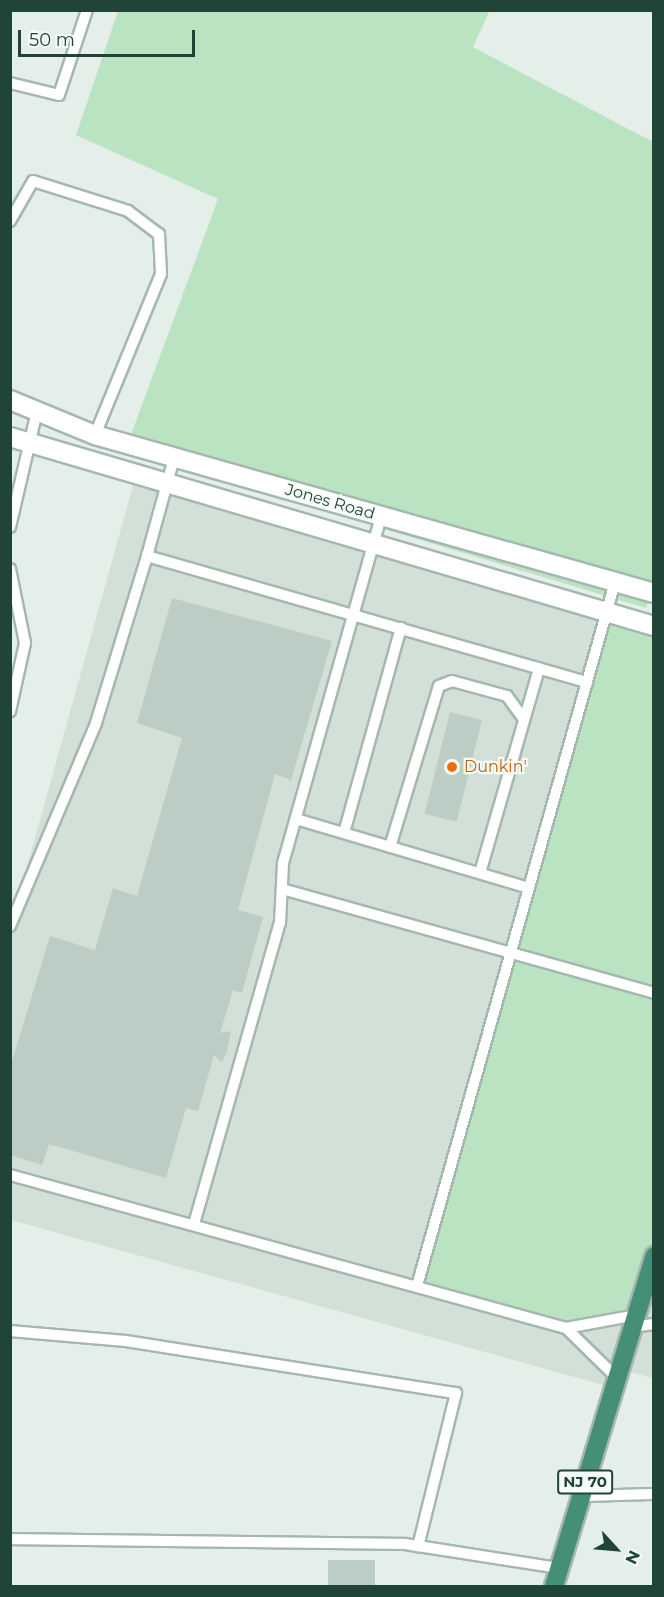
<!DOCTYPE html>
<html>
<head>
<meta charset="utf-8">
<style>
	body { margin:0 }
	#map { position:relative; width:664px; height:1597px; overflow:hidden; background:#e4efe9; font-family:Montserrat,sans-serif }
	div>[style] { position:absolute }
	.built>* { inset:0; background:#d2e0d8 }
	.green>* { inset:0; background:#bae3c2 }
	.building>* { inset:0; background:#bbcdc5; transform-origin:0 0 }
	.roads { filter:drop-shadow(2px 0 #a5b8b0) drop-shadow(-2px 0 #a5b8b0) drop-shadow(0 2px #a5b8b0) drop-shadow(0 -2px #a5b8b0) }
	.service>* { height:10px; margin:-5px; padding:0 5px; transform-origin:5px; border-radius:5px; background:#fff }
	.minor>* { height:18px; margin:-9px; padding:0 9px; transform-origin:9px; border-radius:9px; background:#fff }
	.trunk>* { height:18px; margin:-9px; padding:0 9px; transform-origin:9px; border-radius:9px; background:#468f77 }
	.dots>* { width:16px; height:16px; translate:-50% -50%; box-sizing:border-box; border:3px solid #f5fbf7; border-radius:50% }
	span { translate:-50% -50%; white-space:nowrap; text-align:center; line-height:1.15; -webkit-text-stroke:4.5px #f5fbf7; paint-order:stroke }
	.shield-label span { padding:2px 4px; background:#f5fbf7; border:2px solid; border-radius:4px; -webkit-text-stroke-width:0 }
	.shield-label { font-size:15px; color:#204437; font-weight:700 }
	.street-label { font-size:16px; color:#204437 }
	.food-label { font-size:16px; color:#c56008 }
	.left { translate:0 -50%; text-align:left }
	.frame { position:absolute; inset:0; border:12px solid #204437; pointer-events:none }
	.north { position:absolute; left:586px; top:1519px; width:60px; height:60px; -webkit-text-stroke:4px #f5fbf7; paint-order:stroke; rotate:116deg; font-size:16px; font-weight:700; line-height:24px; text-align:center; color:#204437 }
	.north::after { content:''; display:block; margin:auto; width:21px; height:27px; background:#204437; clip-path:polygon(50% 0,100% 100%,50% 72%,0 100%) }
	.scale { position:absolute; left:18px; top:30px; width:177px; height:27px; box-sizing:border-box; border:3px solid #204437; border-top:0; padding-left:8px; font-size:18px; line-height:21px; white-space:nowrap; color:#204437; -webkit-text-stroke:4px #f5fbf7; paint-order:stroke }
</style>
</head>
<body>
<div id="map">
	<div class="built">
		<div style="clip-path:polygon(136px 475px,653px 626px,653px 1378px,620px 1369px,614px 1388px,11px 1220px,11px 924px)"></div>
	</div>
	<div class="green">
		<div style="clip-path:polygon(490px 10px,473px 47px,653px 142px,654px 586px,646px 608px,125px 451px,218px 199px,76px 135px,118px 11px)"></div>
		<div style="clip-path:polygon(607px 612px,653px 626px,654px 1256px,636px 1315px,566px 1328px,417px 1286px)"></div>
	</div>
	<div class="building">
		<div style="clip-path:polygon(172px 598px,332px 641px,291px 780px,275px 774px,238px 910px,263px 917px,242px 993px,233px 990px,220px 1033px,231px 1031px,227px 1051px,222px 1062px,214px 1055px,198px 1111px,186px 1108px,166px 1178px,49px 1144px,42px 1165px,10px 1155px,10px 1068px,50px 936px,95px 950px,113px 888px,137px 896px,182px 738px,137px 723px)"></div>
		<div style="left:450px;top:712px;width:33px;height:105px;rotate:14deg"></div>
		<div style="left:375px;top:1560px;width:26px;height:47px;rotate:90deg"></div>
	</div>
	<div class="roads">
		<div class="service">
			<div style="left:10px;top:83px;width:50px;rotate:13.8deg"></div>
			<div style="left:59px;top:95px;width:89px;rotate:-71.8deg"></div>
			<div style="left:10px;top:221px;width:46px;rotate:-60.1deg"></div>
			<div style="left:33px;top:181px;width:100px;rotate:17.5deg"></div>
			<div style="left:128px;top:211px;width:39px;rotate:37deg"></div>
			<div style="left:159px;top:234px;width:40px;rotate:87.1deg"></div>
			<div style="left:161px;top:274px;width:174px;rotate:112.3deg"></div>
			<div style="left:174px;top:458px;width:102px;rotate:105.4deg"></div>
			<div style="left:147px;top:556px;width:458px;rotate:16deg"></div>
			<div style="left:10px;top:527px;width:119px;rotate:-76.9deg"></div>
			<div style="left:10px;top:569px;width:76px;rotate:78.5deg"></div>
			<div style="left:25px;top:643px;width:70px;rotate:102.4deg"></div>
			<div style="left:296px;top:819px;width:243px;rotate:16.5deg"></div>
			<div style="left:344px;top:833px;width:213px;rotate:-74.5deg"></div>
			<div style="left:390px;top:847px;width:168px;rotate:-73.1deg"></div>
			<div style="left:439px;top:686px;width:14px;rotate:-21deg"></div>
			<div style="left:452px;top:681px;width:57px;rotate:15.3deg"></div>
			<div style="left:507px;top:696px;width:29px;rotate:54deg"></div>
			<div style="left:480px;top:873px;width:213px;rotate:-73.9deg"></div>
			<div style="left:282px;top:889px;width:386px;rotate:15.6deg"></div>
			<div style="left:10px;top:926px;width:220px;rotate:-67deg"></div>
			<div style="left:96px;top:723px;width:175px;rotate:-73deg"></div>
			<div style="left:10px;top:1175px;width:577px;rotate:15.39deg"></div>
			<div style="left:566px;top:1328px;width:71px;rotate:-10.5deg"></div>
			<div style="left:194px;top:1224px;width:313px;rotate:-74.1deg"></div>
			<div style="left:280px;top:923px;width:60px;rotate:-87.1deg"></div>
			<div style="left:283px;top:863px;width:361px;rotate:-74.2deg"></div>
			<div style="left:417px;top:1286px;width:731px;rotate:-74.29deg"></div>
			<div style="left:632px;top:1327px;width:22px;rotate:-8deg"></div>
			<div style="left:566px;top:1328px;width:71px;rotate:44.4deg"></div>
			<div style="left:10px;top:1331px;width:116px;rotate:4.9deg"></div>
			<div style="left:126px;top:1341px;width:334px;rotate:9deg"></div>
			<div style="left:456px;top:1393px;width:158px;rotate:103.9deg"></div>
			<div style="left:581px;top:1496px;width:73px;rotate:-1.6deg"></div>
			<div style="left:10px;top:1539px;width:395px;rotate:0.7deg"></div>
			<div style="left:405px;top:1544px;width:156px;rotate:8.9deg"></div>
		</div>
		<div class="minor">
			<div style="left:10px;top:400px;width:92px;rotate:22.4deg"></div>
			<div style="left:95px;top:435px;width:581px;rotate:15.78deg"></div>
			<div style="left:10px;top:437px;width:671px;rotate:16.36deg"></div>
		</div>
		<div class="trunk">
			<div style="left:554px;top:1586px;width:345px;rotate:-73.1deg"></div>
		</div>
	</div>
	<div class="dots">
		<div style="left:452px;top:767px;background:#e8710a"></div>
	</div>
	<div class="shield-label">
		<span style="left:585px;top:1482px">NJ 70</span>
	</div>
	<div class="street-label">
		<span style="left:330px;top:502px;rotate:16deg">Jones Road</span>
	</div>
	<div class="food-label">
		<span class="left" style="left:464px;top:767px">Dunkin'</span>
	</div>
	<div class="frame"></div>
	<div class="north">N</div>
	<div class="scale">50 m</div>
</div>
</body>
</html>
